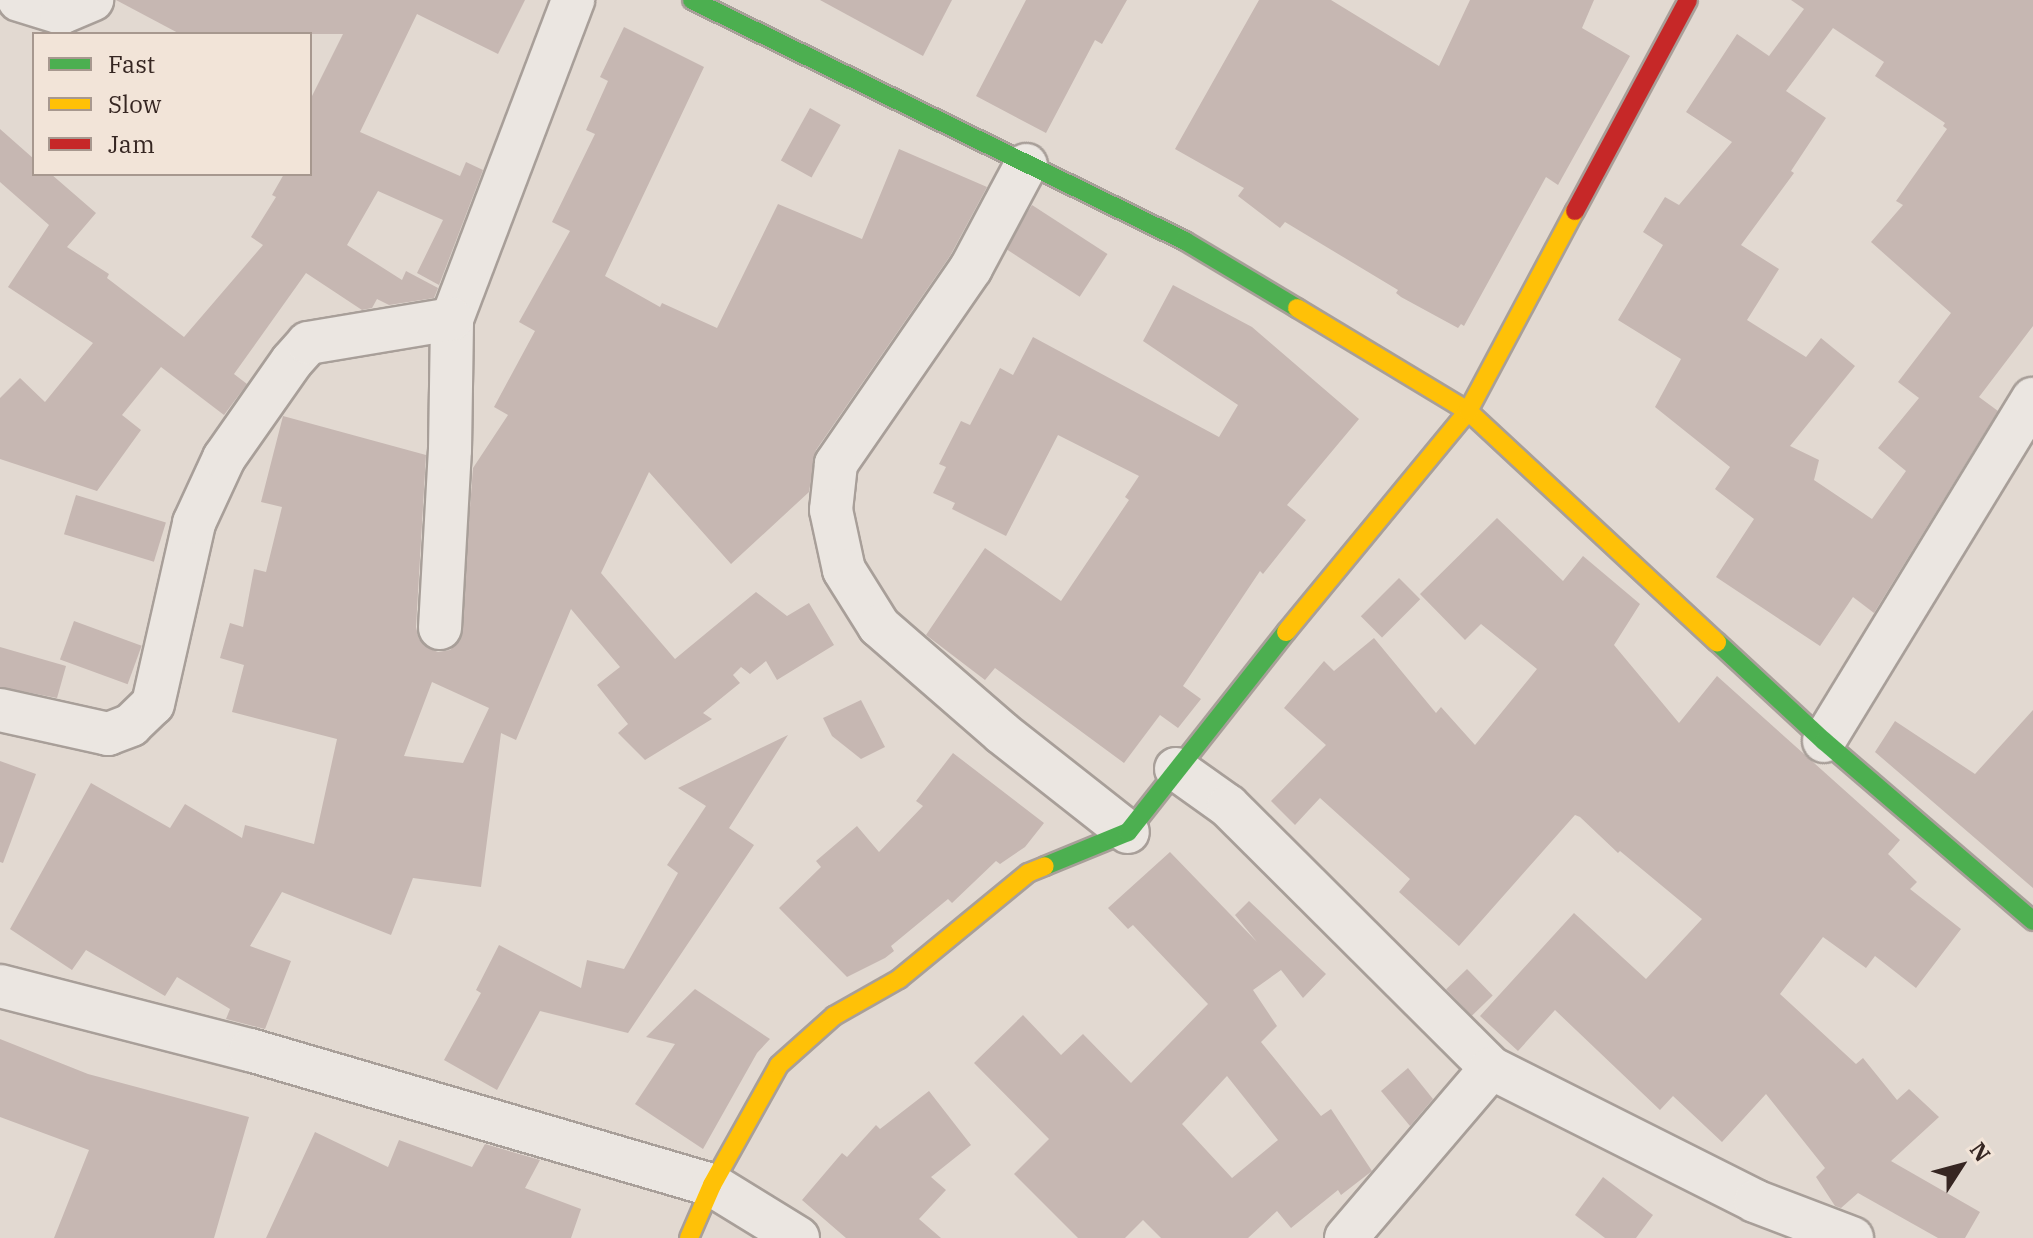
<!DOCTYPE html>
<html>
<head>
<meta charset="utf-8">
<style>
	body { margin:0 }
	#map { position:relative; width:2033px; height:1238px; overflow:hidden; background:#e2d9d1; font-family:"IBM Plex Serif",serif }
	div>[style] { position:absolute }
	.building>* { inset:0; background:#c6b7b2; transform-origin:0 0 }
	.roads { filter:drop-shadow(2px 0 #a89f99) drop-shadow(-2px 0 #a89f99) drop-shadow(0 2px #a89f99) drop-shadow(0 -2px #a89f99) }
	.street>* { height:42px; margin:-21px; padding:0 21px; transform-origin:21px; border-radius:21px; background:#ebe6e1 }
	.fast>* { height:18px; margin:-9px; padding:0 9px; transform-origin:9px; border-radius:9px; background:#4caf50 }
	.slow>* { height:18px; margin:-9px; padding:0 9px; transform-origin:9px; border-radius:9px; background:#ffc107 }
	.jam>* { height:18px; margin:-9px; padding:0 9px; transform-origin:9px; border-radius:9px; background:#c62828 }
	span { translate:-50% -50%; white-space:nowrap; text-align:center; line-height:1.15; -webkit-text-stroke:7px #f2e4d8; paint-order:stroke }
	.legend { position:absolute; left:32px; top:32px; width:280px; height:144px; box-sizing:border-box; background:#f2e4d8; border:2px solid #a7988f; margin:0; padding:10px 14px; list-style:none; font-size:24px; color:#362622 }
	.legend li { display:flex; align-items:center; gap:16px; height:40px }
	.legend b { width:40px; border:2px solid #a7988f }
	.north { position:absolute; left:1921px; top:1126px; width:80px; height:80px; -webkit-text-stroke:6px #f2e4d8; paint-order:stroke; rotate:54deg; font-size:22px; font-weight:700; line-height:32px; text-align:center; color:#362622 }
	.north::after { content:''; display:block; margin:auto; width:28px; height:36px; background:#362622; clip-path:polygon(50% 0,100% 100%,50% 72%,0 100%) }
</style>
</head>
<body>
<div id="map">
	<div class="building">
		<div style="clip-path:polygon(116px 0,525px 0,498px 54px,417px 14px,360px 132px,460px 176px,466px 162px,483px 170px,439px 285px,417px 273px,443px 220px,378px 191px,347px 245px,402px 280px,406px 271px,438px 288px,434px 298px,389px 305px,377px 299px,372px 308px,362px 310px,306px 273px,234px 374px,247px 384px,224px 415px,161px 367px,122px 415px,141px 430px,97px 491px,0 459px,0 398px,20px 378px,45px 402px,93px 343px,8px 287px,49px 225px,0 182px,0 129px,34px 159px,34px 174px,51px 174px,96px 213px,67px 247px,109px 274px,107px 278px,184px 337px,263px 245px,251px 237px,276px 197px,272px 195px,284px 174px,310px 174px,310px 100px,343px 34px,180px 34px)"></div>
		<div style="clip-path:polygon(820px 0,952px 0,923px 56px)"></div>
		<div style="clip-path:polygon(1026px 0,1127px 0,1102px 44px,1095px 40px,1046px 133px,976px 96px)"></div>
		<div style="clip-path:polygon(1259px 0,1331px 0,1439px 66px,1470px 0,1594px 0,1582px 28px,1630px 56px,1558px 185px,1546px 177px,1464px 326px,1461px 324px,1458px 328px,1401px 297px,1396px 293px,1398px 290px,1285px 222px,1280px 228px,1238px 196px,1244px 188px,1175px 149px)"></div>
		<div style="clip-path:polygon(evenodd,1791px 0,2033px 0,2033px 326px,1979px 397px,1998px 411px,1874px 613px,1853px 597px,1820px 646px,1716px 577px,1754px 519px,1715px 489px,1730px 467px,1655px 407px,1681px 359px,1618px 320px,1663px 245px,1643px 232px,1665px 197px,1679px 205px,1732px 142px,1686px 112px,1737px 34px,1769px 56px,1804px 9px,1791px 0,1833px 28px,1884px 62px,1875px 76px,1945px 123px,1943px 126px,1947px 129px,1896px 201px,1903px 205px,1871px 242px,1951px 313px,1898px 382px,1919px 398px,1878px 448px,1906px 471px,1872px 519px,1814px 480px,1819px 460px,1790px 446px,1855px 366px,1821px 338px,1806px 357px,1747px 320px,1779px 269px,1741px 245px,1794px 173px,1791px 171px,1826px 118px,1786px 91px,1833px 28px)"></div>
		<div style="clip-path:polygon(evenodd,624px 27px,704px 67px,605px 276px,660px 307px,662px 303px,717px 328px,778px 204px,862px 239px,899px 149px,987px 187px,950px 256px,816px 450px,809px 492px,731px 564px,649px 472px,601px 573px,675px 659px,756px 592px,787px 616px,809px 603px,834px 645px,777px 680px,766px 661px,750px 674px,741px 667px,733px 675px,740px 683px,703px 713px,712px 719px,645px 760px,618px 733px,628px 724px,597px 685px,620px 667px,571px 609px,516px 740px,501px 733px,481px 887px,413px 878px,391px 935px,282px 892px,250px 946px,291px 961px,265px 1029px,226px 1019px,230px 1009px,177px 977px,165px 996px,86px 950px,72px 970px,10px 929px,91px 783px,170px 828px,185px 804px,242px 838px,245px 825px,314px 844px,337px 739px,232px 712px,244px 665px,220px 658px,230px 623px,243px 627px,254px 569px,266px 572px,282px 507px,261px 502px,283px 416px,426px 455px,416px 627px,419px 639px,428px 648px,438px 652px,450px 650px,460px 640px,473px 468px,508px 415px,494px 407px,535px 331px,519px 322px,570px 231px,552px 222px,595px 134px,586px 130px,608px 81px,600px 77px,624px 27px,432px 682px,489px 708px,463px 763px,404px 756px,432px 682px)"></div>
		<div style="left:810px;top:108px;width:35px;height:60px;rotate:29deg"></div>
		<div style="left:1032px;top:205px;width:90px;height:51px;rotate:33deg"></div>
		<div style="clip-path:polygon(1173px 285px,1252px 327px,1359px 419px,1287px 505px,1306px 520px,1263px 574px,1260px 571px,1183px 686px,1201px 699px,1178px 728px,1160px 715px,1124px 763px,995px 668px,985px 680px,926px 635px,985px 548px,1061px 601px,1129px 500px,1125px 497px,1139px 476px,1058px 435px,1006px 536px,952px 509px,955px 503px,933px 493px,946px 467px,939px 464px,961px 421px,970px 425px,1000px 368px,1013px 375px,1033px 337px,1219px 437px,1238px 405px,1143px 341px)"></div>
		<div style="left:76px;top:495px;width:94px;height:41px;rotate:17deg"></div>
		<div style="clip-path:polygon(1497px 518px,1563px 581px,1583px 556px,1640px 604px,1614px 645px,1679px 723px,1717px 676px,1900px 840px,1888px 854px,1917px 882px,1910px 889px,1961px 929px,1916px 988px,1875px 956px,1866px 968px,1823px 937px,1780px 994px,1856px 1064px,1863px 1058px,1897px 1100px,1909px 1089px,1939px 1117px,1891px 1161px,1980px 1212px,1965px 1238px,1938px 1238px,1858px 1193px,1841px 1208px,1835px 1206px,1816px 1177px,1825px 1168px,1766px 1094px,1722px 1142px,1673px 1096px,1660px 1110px,1555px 1010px,1518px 1051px,1480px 1016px,1574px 913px,1646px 979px,1702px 919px,1620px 851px,1618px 853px,1580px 817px,1575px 815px,1459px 946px,1399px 892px,1410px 879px,1320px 798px,1295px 825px,1271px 801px,1326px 745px,1284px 708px,1324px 661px,1334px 671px,1374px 638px,1436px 713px,1441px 707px,1475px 745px,1537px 669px,1481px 624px,1465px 640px,1420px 594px)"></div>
		<div style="left:1399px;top:578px;width:30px;height:54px;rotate:45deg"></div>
		<div style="left:74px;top:621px;width:72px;height:41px;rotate:20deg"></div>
		<div style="clip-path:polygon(0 647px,66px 666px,57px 698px,0 687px)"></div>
		<div style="clip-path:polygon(861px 700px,885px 747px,861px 759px,832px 736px,823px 718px)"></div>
		<div style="clip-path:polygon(2033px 710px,2033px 888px,1875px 752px,1895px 721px,1975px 774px)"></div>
		<div style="clip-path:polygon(788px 735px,729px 828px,754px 845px,628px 1033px,540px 1011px,497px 1090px,444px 1060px,481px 993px,476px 990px,499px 945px,581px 988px,587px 960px,624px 969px,678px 873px,667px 865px,706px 806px,678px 788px)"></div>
		<div style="clip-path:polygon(953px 753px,1044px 823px,1025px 847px,1000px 864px,996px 861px,952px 903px,948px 899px,891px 946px,894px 951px,885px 958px,847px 977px,779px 908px,821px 867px,816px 861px,857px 826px,879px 852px,923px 806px,916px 801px)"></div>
		<div style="clip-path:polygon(0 761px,36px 774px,3px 863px,0 862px)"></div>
		<div style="clip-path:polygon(evenodd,1170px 852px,1257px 942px,1235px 915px,1249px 901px,1326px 974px,1303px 998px,1281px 970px,1253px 990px,1277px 1026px,1261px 1042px,1321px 1116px,1331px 1109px,1372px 1171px,1341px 1195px,1338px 1190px,1291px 1228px,1277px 1211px,1248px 1238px,1161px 1238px,1143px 1220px,1125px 1238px,1078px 1238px,1014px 1174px,1049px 1139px,974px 1063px,1023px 1015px,1061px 1055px,1083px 1034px,1131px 1083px,1208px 1004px,1133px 925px,1128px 929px,1108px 908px,1170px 852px,1227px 1076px,1278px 1140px,1232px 1178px,1182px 1124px,1227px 1076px)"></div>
		<div style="left:1467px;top:969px;width:37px;height:29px;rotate:46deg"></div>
		<div style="clip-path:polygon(695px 989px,770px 1039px,757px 1053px,703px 1149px,635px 1104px,675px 1044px,646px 1037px)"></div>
		<div style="clip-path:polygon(0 1039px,88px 1074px,249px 1117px,214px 1238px,54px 1238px,89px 1150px,0 1117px)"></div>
		<div style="clip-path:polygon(1408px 1068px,1433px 1099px,1410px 1126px,1381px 1091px)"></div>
		<div style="clip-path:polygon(929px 1091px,971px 1145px,931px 1177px,946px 1190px,919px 1219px,941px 1238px,846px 1238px,802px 1200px,842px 1153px,847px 1157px,876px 1125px,880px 1129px)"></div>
		<div style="clip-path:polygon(315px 1132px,388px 1167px,399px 1140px,472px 1167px,485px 1144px,540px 1160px,525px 1188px,581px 1209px,571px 1238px,266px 1238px)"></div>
		<div style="clip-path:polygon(1603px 1177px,1653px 1215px,1636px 1238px,1605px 1238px,1575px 1215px)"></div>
	</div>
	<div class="roads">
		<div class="street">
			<div style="left:19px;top:0;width:44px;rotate:17.2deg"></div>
			<div style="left:61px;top:13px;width:34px;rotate:-23deg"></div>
			<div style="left:1026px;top:165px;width:117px;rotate:118.1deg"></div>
			<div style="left:971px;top:268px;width:238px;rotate:124.6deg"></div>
			<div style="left:836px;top:464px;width:46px;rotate:96.2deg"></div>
			<div style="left:831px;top:510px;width:61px;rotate:77.8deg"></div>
			<div style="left:844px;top:570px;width:66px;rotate:58deg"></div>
			<div style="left:879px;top:626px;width:163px;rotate:41deg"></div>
			<div style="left:1002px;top:733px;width:160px;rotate:38.2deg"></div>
			<div style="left:440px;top:628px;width:178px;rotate:-86.8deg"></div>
			<div style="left:450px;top:450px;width:131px;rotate:-89.1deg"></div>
			<div style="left:452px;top:319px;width:341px;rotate:-69.2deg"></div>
			<div style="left:0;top:710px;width:111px;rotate:12.5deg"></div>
			<div style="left:108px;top:734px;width:25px;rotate:-21deg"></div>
			<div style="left:131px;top:725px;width:30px;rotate:-44deg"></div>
			<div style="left:153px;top:704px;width:186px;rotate:-77.2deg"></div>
			<div style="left:194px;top:523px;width:72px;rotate:-65.2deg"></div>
			<div style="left:224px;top:458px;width:118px;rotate:-55deg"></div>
			<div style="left:292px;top:361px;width:24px;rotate:-48deg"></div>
			<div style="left:308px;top:343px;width:146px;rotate:-9.5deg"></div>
			<div style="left:1824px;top:741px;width:401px;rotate:-58.6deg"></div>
			<div style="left:1176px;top:769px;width:64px;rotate:35.4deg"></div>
			<div style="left:1228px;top:806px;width:371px;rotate:44.9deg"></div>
			<div style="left:1491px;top:1068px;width:296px;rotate:26.7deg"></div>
			<div style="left:1755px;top:1201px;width:104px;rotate:20.9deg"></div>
			<div style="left:0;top:986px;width:258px;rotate:14.4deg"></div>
			<div style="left:250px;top:1050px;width:481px;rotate:16.3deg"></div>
			<div style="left:712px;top:1185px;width:101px;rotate:31.6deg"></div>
			<div style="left:1346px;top:1238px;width:223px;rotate:-49.5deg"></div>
		</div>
		<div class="fast">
			<div style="left:692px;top:0;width:549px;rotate:26.05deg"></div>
			<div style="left:1185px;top:241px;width:131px;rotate:30.9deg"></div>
			<div style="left:1717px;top:642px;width:146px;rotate:42.8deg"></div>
			<div style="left:1824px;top:741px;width:276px;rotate:40.7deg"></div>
			<div style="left:1045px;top:866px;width:90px;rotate:-22.3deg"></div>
			<div style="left:1128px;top:832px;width:255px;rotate:-51.7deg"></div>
		</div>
		<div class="slow">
			<div style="left:1297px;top:308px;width:200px;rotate:31.1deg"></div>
			<div style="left:1468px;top:411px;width:340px;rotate:42.9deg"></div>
			<div style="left:1286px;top:632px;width:286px;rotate:-50.5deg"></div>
			<div style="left:1468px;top:411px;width:227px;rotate:-61.9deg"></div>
			<div style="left:689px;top:1238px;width:58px;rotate:-66.5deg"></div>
			<div style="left:712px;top:1185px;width:137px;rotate:-60.8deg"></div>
			<div style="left:779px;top:1065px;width:74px;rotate:-41.7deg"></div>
			<div style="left:834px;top:1016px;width:75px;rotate:-29.6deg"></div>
			<div style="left:899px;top:979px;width:167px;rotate:-39.4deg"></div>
			<div style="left:1028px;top:873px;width:18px;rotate:-22deg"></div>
		</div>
		<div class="jam">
			<div style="left:1575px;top:211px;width:239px;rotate:-61.8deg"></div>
		</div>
	</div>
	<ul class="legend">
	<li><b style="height:10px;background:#4caf50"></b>Fast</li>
	<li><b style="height:10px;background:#ffc107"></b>Slow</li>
	<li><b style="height:10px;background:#c62828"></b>Jam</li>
	</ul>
	<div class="north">N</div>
</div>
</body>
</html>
